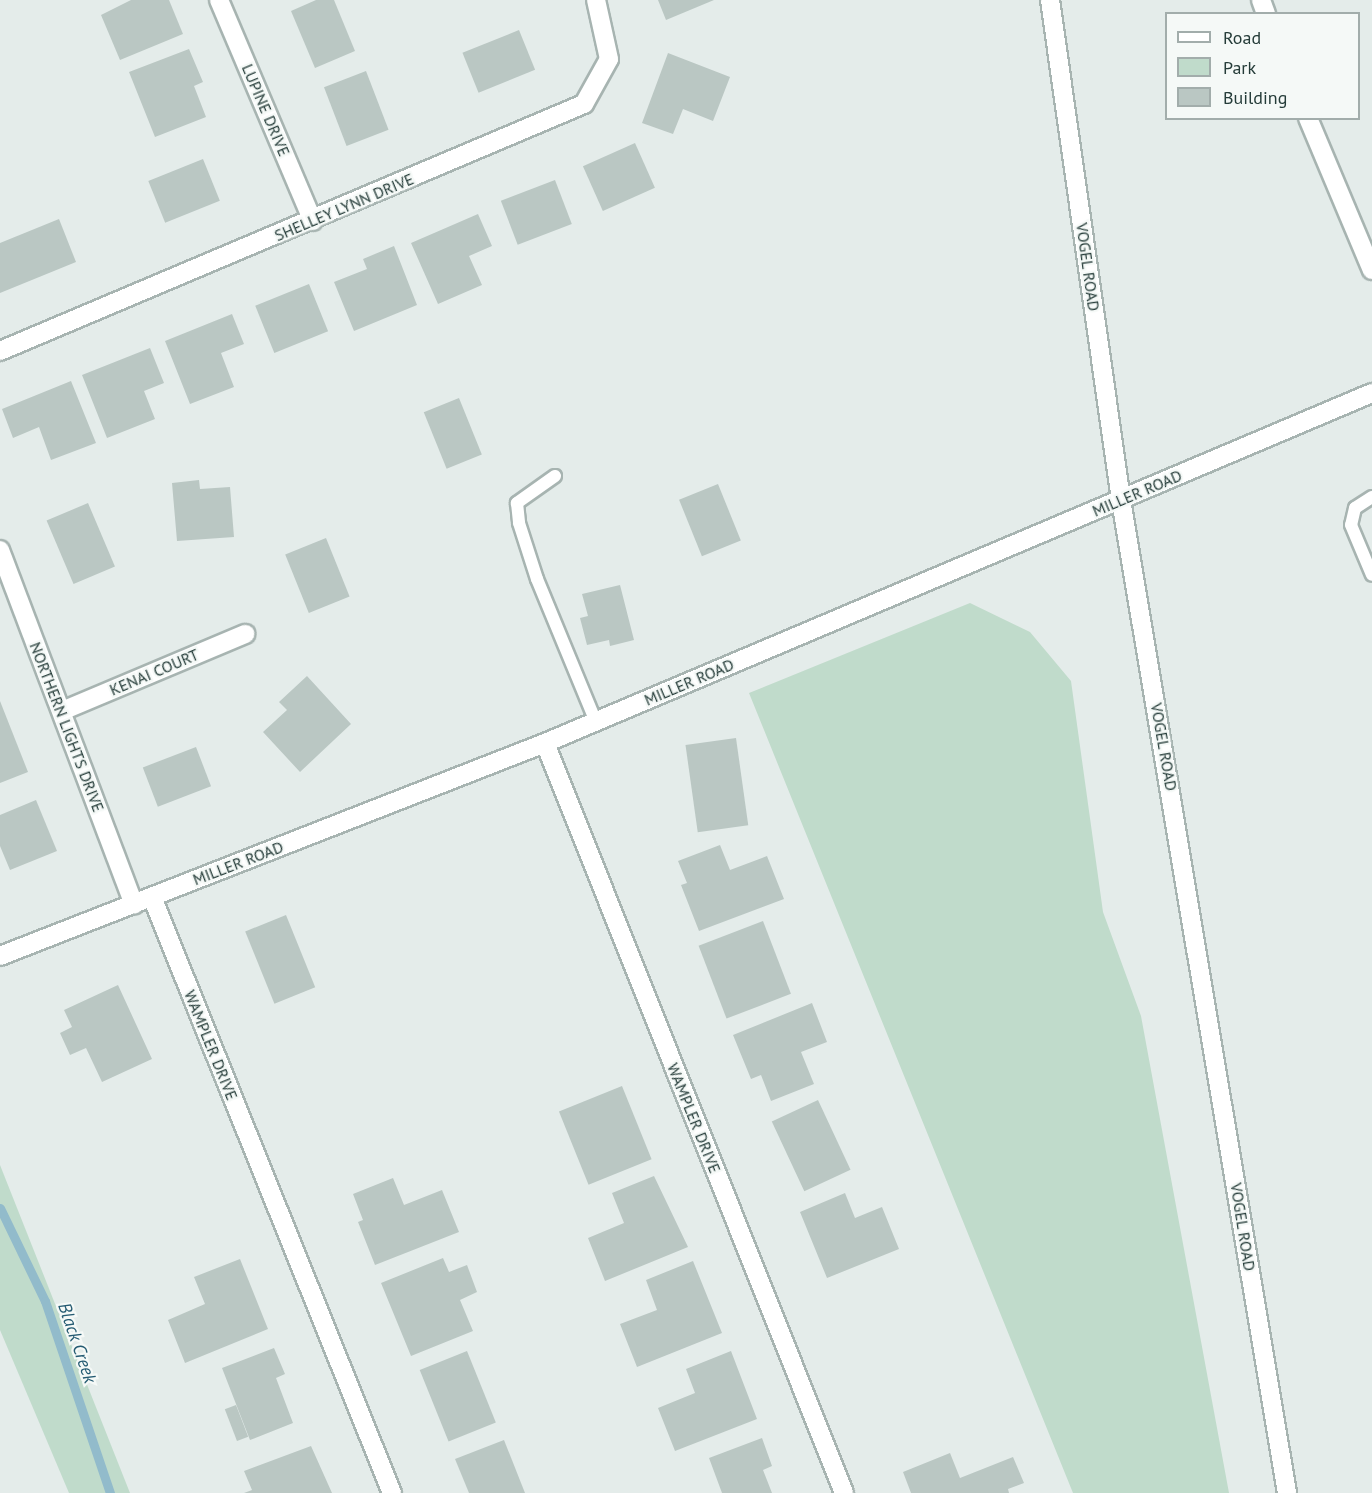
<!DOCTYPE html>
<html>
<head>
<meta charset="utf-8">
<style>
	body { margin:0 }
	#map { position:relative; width:1372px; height:1493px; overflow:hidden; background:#e4ecea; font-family:"PT Sans",sans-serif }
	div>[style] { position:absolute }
	.green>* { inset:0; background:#c0dbcb }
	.stream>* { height:9px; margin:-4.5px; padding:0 4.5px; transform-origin:4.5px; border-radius:4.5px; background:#92bbcb }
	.building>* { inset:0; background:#bac7c3; transform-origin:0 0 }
	.roads { filter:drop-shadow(2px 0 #a7b4b1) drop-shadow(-2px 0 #a7b4b1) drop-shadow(0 2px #a7b4b1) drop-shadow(0 -2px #a7b4b1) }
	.service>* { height:12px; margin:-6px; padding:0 6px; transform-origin:6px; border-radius:6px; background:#fff }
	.minor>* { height:18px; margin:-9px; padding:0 9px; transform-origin:9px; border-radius:9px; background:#fff }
	.tertiary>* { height:18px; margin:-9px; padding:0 9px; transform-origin:9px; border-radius:9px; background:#fff }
	.secondary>* { height:18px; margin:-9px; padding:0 9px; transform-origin:9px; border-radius:9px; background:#fff }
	span { translate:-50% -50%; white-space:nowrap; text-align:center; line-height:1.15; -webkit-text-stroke:4.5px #f5f9f7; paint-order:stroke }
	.street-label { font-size:16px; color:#253c39 }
	.water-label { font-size:18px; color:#255b72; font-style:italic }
	.legend { position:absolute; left:1165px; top:12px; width:195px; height:108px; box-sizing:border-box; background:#f5f9f7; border:2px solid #a2adab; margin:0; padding:8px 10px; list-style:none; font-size:18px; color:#253c39 }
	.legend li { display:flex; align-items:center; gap:12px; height:30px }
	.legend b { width:30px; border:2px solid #a2adab }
</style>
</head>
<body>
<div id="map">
	<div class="green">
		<div style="clip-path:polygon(970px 603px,1030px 632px,1071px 681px,1103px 912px,1141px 1016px,1229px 1493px,1073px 1493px,749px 693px)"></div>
		<div style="clip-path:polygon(0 1165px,130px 1493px,69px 1493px,0 1330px)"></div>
	</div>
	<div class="stream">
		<div style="left:0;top:1208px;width:103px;rotate:64.2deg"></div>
		<div style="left:45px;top:1301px;width:203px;rotate:71.3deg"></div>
	</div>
	<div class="building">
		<div style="clip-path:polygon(131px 0,169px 0,183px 34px,120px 60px,101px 15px)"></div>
		<div style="clip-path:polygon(316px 0,334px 0,355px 51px,315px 68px,291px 11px)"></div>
		<div style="clip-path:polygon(658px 0,714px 0,666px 20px)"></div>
		<div style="left:519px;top:30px;width:43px;height:61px;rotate:68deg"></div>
		<div style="clip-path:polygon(189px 49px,203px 82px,194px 86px,206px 117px,155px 137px,129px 72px)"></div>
		<div style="clip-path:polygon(668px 53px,730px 77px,713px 121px,683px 109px,673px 134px,642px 123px)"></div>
		<div style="left:366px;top:71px;width:63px;height:45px;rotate:69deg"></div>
		<div style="left:635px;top:143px;width:49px;height:57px;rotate:66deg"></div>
		<div style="left:203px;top:159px;width:45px;height:59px;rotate:68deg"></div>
		<div style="left:555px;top:180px;width:47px;height:58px;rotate:69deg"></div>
		<div style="clip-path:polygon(478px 214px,492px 246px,469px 256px,482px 285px,438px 304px,411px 243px)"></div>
		<div style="clip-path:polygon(59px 219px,76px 262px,0 293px,0 243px)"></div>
		<div style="clip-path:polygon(394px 246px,417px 305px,354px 331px,334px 282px,367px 269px,363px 259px)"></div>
		<div style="left:309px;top:284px;width:51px;height:58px;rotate:68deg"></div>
		<div style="clip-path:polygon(232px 314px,244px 344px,221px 353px,234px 387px,190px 404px,165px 341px)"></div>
		<div style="clip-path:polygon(150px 348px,164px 383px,144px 391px,155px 419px,107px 438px,82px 375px)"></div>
		<div style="clip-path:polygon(71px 381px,96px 443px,51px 460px,39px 427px,13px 438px,2px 409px)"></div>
		<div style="left:459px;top:398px;width:61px;height:38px;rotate:68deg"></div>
		<div style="clip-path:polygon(199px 480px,200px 489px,230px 487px,234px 537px,177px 541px,172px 483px)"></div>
		<div style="left:718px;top:484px;width:61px;height:42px;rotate:68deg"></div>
		<div style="left:88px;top:503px;width:69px;height:45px;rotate:67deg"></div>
		<div style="left:326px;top:538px;width:63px;height:44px;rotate:68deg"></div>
		<div style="clip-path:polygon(620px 585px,634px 640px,610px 646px,609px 640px,587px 645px,580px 618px,588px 616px,582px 594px)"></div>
		<div style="clip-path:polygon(307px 676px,351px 724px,300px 772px,263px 732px,287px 710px,279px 702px)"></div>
		<div style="clip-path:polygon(0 701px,28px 772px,0 783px)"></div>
		<div style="left:736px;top:738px;width:88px;height:51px;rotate:82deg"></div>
		<div style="left:196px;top:747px;width:42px;height:57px;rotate:69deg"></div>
		<div style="clip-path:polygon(36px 800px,57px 851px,10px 870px,0 846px,0 815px)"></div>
		<div style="clip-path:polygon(720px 845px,730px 870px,767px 856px,784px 899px,699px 931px,681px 885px,687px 883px,678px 861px)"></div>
		<div style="left:286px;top:915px;width:78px;height:44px;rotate:68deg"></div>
		<div style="left:763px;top:921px;width:78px;height:69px;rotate:69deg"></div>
		<div style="clip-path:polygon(118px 985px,152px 1059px,102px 1082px,86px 1048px,70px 1055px,60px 1033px,72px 1027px,64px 1010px)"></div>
		<div style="clip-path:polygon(812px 1003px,827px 1042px,801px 1052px,814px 1084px,771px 1101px,761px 1075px,751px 1079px,733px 1035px)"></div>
		<div style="left:622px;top:1086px;width:79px;height:68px;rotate:68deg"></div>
		<div style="left:818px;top:1100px;width:77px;height:51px;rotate:65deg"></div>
		<div style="clip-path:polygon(654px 1176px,688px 1247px,605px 1281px,588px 1238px,624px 1223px,612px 1193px)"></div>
		<div style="clip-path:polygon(393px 1178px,404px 1205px,442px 1190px,459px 1232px,375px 1265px,358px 1222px,363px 1220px,353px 1194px)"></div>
		<div style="clip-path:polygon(845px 1193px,855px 1218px,882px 1207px,899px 1249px,827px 1278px,800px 1212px)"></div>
		<div style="clip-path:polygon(443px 1258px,449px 1272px,467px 1265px,477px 1292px,460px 1300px,473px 1331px,411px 1356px,381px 1283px)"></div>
		<div style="clip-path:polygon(240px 1259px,268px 1329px,185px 1363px,168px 1320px,205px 1304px,194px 1277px)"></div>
		<div style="clip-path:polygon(693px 1261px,722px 1333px,637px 1367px,620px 1324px,657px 1310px,646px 1280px)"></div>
		<div style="clip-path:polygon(274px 1348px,285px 1374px,276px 1378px,293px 1423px,250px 1440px,222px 1368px)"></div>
		<div style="left:467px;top:1351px;width:77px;height:51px;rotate:68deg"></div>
		<div style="clip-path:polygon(731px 1351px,757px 1419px,675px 1451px,658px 1408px,695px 1393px,686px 1369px)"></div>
		<div style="left:236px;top:1405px;width:34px;height:12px;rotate:69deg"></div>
		<div style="clip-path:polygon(762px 1438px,772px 1466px,763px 1470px,772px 1493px,722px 1493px,709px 1458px)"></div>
		<div style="clip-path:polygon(504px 1440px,525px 1493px,469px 1493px,455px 1459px)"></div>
		<div style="clip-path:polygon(311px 1446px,332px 1493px,244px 1493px,252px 1490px,244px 1471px)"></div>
		<div style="clip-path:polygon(950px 1453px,960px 1478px,1013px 1457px,1024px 1483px,1008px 1489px,1009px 1493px,911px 1493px,903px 1472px)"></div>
	</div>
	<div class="roads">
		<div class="service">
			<div style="left:555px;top:476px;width:47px;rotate:144.6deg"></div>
			<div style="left:517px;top:503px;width:20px;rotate:84deg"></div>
			<div style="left:519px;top:523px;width:59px;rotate:72.2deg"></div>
			<div style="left:537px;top:579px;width:155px;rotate:67.6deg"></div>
			<div style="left:1372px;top:497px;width:20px;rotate:147deg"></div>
			<div style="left:1355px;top:508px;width:17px;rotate:103deg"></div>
			<div style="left:1351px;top:525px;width:54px;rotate:67.2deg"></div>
		</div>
		<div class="minor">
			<div style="left:219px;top:0;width:240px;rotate:67deg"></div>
			<div style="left:1261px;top:0;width:15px;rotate:70deg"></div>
			<div style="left:1308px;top:118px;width:165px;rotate:67.2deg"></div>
			<div style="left:0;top:351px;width:634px;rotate:-22.93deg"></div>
			<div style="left:584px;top:104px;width:51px;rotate:-60.9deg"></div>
			<div style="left:609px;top:59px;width:60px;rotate:-102.4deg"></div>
			<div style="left:0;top:550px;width:379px;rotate:69.3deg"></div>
			<div style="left:62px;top:711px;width:199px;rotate:-22.8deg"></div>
			<div style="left:545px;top:743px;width:807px;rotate:68.26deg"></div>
			<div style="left:152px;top:897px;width:643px;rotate:68.07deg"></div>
		</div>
		<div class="tertiary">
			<div style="left:0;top:956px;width:585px;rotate:-21.35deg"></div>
			<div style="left:545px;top:743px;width:898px;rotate:-22.94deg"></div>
		</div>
		<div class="secondary">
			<div style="left:1050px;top:0;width:505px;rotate:81.92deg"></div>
			<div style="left:1121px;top:500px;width:1007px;rotate:80.51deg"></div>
		</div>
	</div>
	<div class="street-label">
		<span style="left:266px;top:110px;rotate:67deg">LUPINE DRIVE</span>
		<span style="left:344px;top:207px;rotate:-23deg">SHELLEY LYNN DRIVE</span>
		<span style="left:1088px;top:267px;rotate:82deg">VOGEL ROAD</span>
		<span style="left:1137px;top:493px;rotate:-23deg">MILLER ROAD</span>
		<span style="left:154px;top:672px;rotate:-23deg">KENAI COURT</span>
		<span style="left:689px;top:682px;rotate:-23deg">MILLER ROAD</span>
		<span style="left:67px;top:727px;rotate:69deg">NORTHERN LIGHTS DRIVE</span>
		<span style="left:1164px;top:747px;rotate:80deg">VOGEL ROAD</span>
		<span style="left:238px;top:863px;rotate:-21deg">MILLER ROAD</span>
		<span style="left:211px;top:1045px;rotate:68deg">WAMPLER DRIVE</span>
		<span style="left:694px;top:1118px;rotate:68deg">WAMPLER DRIVE</span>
		<span style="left:1243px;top:1227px;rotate:81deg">VOGEL ROAD</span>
	</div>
	<div class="water-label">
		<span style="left:77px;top:1343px;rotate:71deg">Black Creek</span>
	</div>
	<ul class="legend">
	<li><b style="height:8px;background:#fff"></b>Road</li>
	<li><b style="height:16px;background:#c0dbcb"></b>Park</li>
	<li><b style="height:16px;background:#bac7c3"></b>Building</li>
	</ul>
</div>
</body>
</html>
